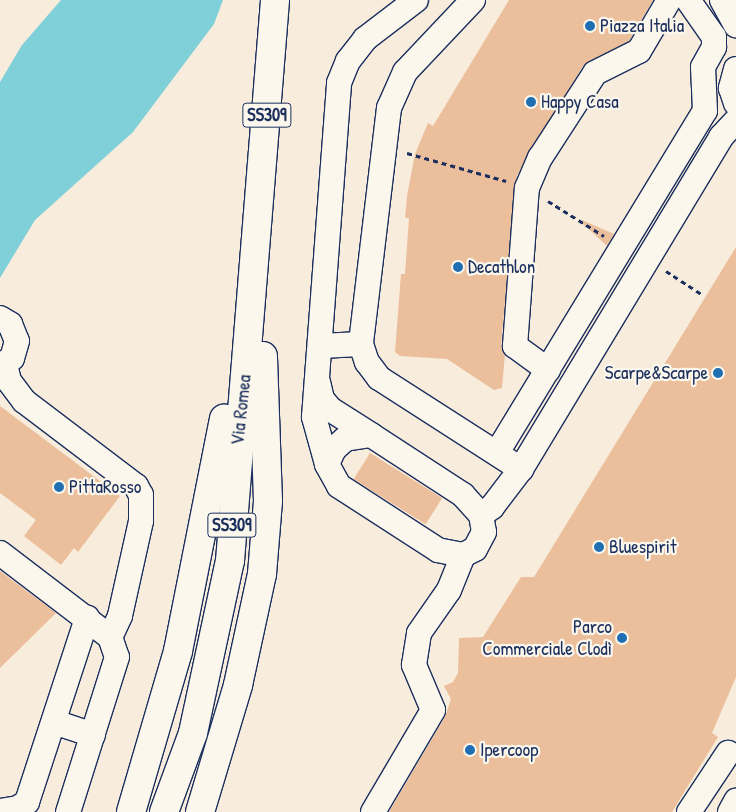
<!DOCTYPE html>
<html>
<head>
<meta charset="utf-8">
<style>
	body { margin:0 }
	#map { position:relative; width:736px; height:812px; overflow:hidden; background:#f8ecdc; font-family:"Patrick Hand",sans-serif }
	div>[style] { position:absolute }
	.water>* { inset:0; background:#7fd0d8 }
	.building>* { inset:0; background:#ebbf9b; transform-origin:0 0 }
	.path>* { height:3px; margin-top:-1.5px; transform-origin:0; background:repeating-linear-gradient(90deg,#1b2f5e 0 5px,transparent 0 9px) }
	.roads { filter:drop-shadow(1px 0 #1b2f5e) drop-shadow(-1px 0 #1b2f5e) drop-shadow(0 1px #1b2f5e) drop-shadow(0 -1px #1b2f5e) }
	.minor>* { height:24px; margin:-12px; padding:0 12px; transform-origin:12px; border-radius:12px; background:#fbf7ec }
	.major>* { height:28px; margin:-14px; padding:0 14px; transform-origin:14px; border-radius:14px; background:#fbf7ec }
	.dots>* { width:14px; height:14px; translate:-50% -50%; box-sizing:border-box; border:2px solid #fbf7ec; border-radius:50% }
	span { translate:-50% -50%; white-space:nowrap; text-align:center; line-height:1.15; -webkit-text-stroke:4.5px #fbf7ec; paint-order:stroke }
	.shield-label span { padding:1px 4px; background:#fbf7ec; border:1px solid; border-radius:4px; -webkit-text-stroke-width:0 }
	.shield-label { font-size:18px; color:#1b2f5e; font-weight:700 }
	.poi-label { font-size:19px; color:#1b2f5e }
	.left { translate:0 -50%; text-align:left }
	.right { translate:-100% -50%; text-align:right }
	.street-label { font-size:19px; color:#1b2f5e }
</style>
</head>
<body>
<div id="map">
	<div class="water">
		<div style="clip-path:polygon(61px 0,223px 0,214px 24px,133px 132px,35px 220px,0 278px,0 82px,22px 45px)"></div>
	</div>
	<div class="building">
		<div style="clip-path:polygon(509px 0,653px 0,629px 41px,583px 66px,517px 175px,501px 345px,505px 354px,502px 388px,494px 390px,447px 359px,400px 356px,395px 352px,401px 274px,405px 274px,409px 218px,405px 218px,407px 196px,415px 154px,428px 123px,433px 126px)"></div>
		<div style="clip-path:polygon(582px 220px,614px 234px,607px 246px,581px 222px)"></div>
		<div style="clip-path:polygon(736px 247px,736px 677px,712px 733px,718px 737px,672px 812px,389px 812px,445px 717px,451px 699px,444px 686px,453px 682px,458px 673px,459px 638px,483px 637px,521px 577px,534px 577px)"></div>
		<div style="clip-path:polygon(0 406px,120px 496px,78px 552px,74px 548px,61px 565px,24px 536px,36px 520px,0 493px)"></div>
		<div style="left:370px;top:453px;width:85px;height:31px;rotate:32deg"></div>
		<div style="clip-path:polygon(0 571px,56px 613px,0 668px)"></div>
	</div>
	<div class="path">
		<div style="left:407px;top:153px;width:103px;rotate:15.8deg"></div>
		<div style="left:548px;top:201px;width:66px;rotate:32deg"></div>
		<div style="left:666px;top:271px;width:44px;rotate:33deg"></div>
	</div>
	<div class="roads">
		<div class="minor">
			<div style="left:473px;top:0;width:99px;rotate:133.4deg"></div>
			<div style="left:405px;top:72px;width:39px;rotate:114deg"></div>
			<div style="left:389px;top:108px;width:238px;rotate:96.8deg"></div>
			<div style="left:361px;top:344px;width:19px;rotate:72deg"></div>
			<div style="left:367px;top:362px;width:20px;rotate:53deg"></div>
			<div style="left:379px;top:378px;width:169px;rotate:32.7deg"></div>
			<div style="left:722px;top:0;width:29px;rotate:61deg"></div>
			<div style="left:736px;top:69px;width:20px;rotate:105deg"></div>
			<div style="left:731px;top:88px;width:16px;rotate:72deg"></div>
			<div style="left:0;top:318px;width:12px;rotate:31deg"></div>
			<div style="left:10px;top:324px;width:18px;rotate:68deg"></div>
			<div style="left:17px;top:341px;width:18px;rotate:106deg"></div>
			<div style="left:12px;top:358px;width:14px;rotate:146deg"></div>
			<div style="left:320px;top:346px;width:41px;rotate:-2.8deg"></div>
			<div style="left:5px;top:364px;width:17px;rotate:77deg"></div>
			<div style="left:9px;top:381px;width:25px;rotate:53deg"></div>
			<div style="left:24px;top:401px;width:141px;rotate:37.2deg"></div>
			<div style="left:136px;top:486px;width:10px;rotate:61deg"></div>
			<div style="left:141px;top:495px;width:26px;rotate:90deg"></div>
			<div style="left:141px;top:521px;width:97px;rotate:102.5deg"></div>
			<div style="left:120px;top:616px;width:23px;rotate:115deg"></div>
			<div style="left:548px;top:370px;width:41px;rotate:-144deg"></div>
			<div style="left:515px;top:346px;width:158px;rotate:-85.7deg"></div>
			<div style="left:527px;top:188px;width:33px;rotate:-67deg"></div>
			<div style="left:540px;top:158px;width:101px;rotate:-57.1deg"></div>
			<div style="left:595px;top:73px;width:49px;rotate:-26.6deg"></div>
			<div style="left:639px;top:51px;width:59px;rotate:-59.5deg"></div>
			<div style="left:318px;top:382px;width:17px;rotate:77deg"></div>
			<div style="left:322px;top:399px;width:13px;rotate:51deg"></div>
			<div style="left:330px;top:409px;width:49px;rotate:32.4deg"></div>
			<div style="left:371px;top:435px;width:110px;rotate:33.1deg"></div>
			<div style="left:463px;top:495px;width:27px;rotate:48deg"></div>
			<div style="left:481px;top:515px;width:17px;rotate:80deg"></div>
			<div style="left:484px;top:532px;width:19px;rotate:118deg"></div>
			<div style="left:475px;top:549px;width:13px;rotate:153deg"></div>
			<div style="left:463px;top:555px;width:25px;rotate:-169deg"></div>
			<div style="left:438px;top:550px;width:118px;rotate:-147.1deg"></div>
			<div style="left:339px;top:486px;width:25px;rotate:-119deg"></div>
			<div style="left:327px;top:464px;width:17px;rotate:-65deg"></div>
			<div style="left:334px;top:449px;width:15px;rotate:-42deg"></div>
			<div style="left:345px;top:439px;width:26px;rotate:-9deg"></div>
			<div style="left:498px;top:451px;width:398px;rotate:-58.7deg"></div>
			<div style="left:705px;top:111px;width:44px;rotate:-92.6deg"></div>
			<div style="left:703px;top:67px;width:23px;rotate:-61deg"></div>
			<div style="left:714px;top:47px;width:10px;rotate:-90deg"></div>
			<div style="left:714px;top:37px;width:45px;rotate:-125.1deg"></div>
			<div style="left:327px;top:464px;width:49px;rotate:-105.5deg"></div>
			<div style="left:314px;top:417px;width:335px;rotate:-85.7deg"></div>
			<div style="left:339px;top:83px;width:24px;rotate:-68deg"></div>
			<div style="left:348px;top:61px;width:28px;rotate:-52deg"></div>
			<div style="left:365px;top:39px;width:64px;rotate:-37.4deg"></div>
			<div style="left:481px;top:515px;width:14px;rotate:-36deg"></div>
			<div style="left:492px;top:507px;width:48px;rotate:-52.7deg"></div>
			<div style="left:521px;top:469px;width:388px;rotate:-58.9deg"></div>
			<div style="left:721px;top:137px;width:22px;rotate:-47deg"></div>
			<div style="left:0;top:553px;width:138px;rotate:37.4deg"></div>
			<div style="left:110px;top:637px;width:21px;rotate:71deg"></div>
			<div style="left:117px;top:657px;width:163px;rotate:107.5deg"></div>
			<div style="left:54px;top:722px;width:41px;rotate:18.4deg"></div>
			<div style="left:0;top:811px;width:18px;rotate:-9deg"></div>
			<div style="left:18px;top:808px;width:11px;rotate:-34deg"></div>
			<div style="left:27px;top:802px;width:194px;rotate:-71.9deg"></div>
			<div style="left:373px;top:812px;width:118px;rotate:-59.5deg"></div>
			<div style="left:433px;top:710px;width:49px;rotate:-112.9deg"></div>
			<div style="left:414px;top:665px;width:32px;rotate:-81deg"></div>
			<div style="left:419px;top:633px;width:52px;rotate:-55.1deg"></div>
			<div style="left:449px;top:590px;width:38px;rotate:-68deg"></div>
			<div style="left:689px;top:812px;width:71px;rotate:-56.5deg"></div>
			<div style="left:730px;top:812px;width:13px;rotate:-61deg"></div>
		</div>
		<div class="major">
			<div style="left:131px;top:812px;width:168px;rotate:-73.7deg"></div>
			<div style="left:178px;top:651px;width:237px;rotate:-78.8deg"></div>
			<div style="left:164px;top:812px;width:84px;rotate:-69.8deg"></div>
			<div style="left:193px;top:733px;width:176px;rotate:-77.9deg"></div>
			<div style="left:230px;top:561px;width:563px;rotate:-85.41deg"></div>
			<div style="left:200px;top:812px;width:133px;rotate:-73.3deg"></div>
			<div style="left:238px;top:685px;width:114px;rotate:-77.8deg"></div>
			<div style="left:262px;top:574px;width:73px;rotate:-85.3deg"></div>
			<div style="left:268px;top:501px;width:145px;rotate:-92deg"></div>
		</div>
	</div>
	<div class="dots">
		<div style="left:590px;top:26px;background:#1f6fb2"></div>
		<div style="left:531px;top:102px;background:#1f6fb2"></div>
		<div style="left:458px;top:267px;background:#1f6fb2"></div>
		<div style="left:718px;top:373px;background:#1f6fb2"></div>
		<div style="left:59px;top:487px;background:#1f6fb2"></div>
		<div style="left:599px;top:547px;background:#1f6fb2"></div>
		<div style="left:622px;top:638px;background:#1f6fb2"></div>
		<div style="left:470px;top:750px;background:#1f6fb2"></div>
	</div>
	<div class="shield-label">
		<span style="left:267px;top:115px">SS309</span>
		<span style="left:232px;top:525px">SS309</span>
	</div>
	<div class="poi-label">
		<span class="left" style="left:600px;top:26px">Piazza Italia</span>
		<span class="left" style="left:541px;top:102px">Happy Casa</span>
		<span class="left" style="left:468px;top:267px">Decathlon</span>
		<span class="right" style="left:708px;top:373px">Scarpe&amp;Scarpe</span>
		<span class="left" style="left:69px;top:487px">PittaRosso</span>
		<span class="left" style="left:609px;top:547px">Bluespirit</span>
		<span class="right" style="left:612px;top:638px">Parco<br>Commerciale Clodì</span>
		<span class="left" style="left:480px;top:750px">Ipercoop</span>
	</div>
	<div class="street-label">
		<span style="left:241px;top:410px;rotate:-84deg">Via Romea</span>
	</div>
</div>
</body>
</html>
